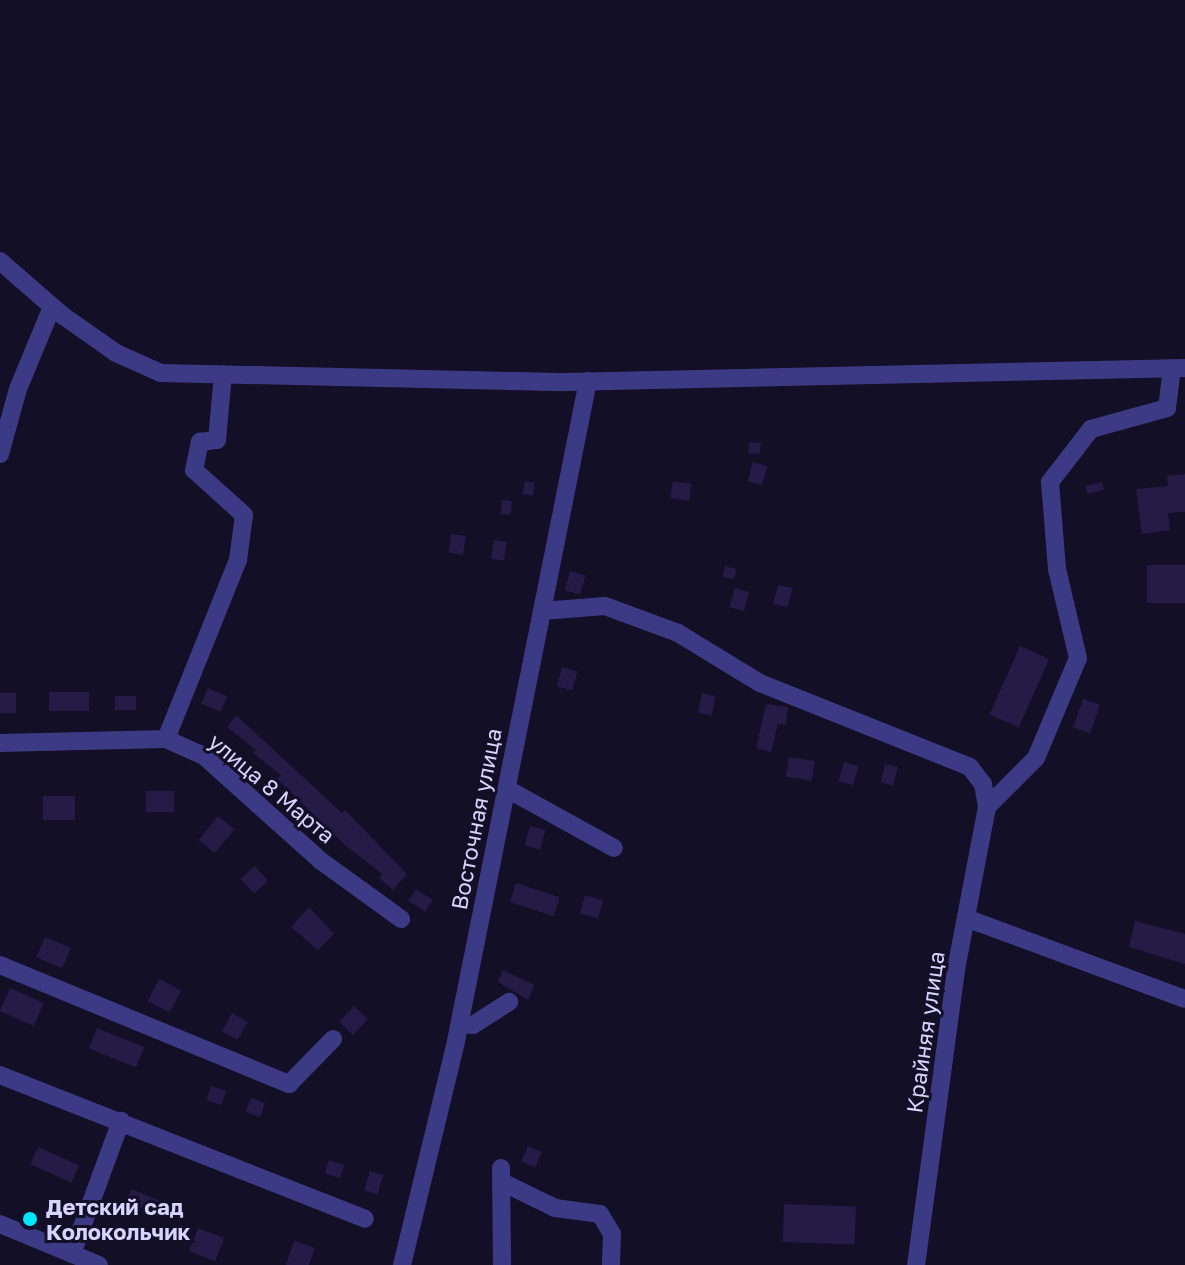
<!DOCTYPE html>
<html>
<head>
<meta charset="utf-8">
<style>
	body { margin:0 }
	#map { position:relative; width:1185px; height:1265px; overflow:hidden; background:#130f26; font-family:"Golos Text",sans-serif }
	div>[style] { position:absolute }
	.building>* { inset:0; background:#241b47; transform-origin:0 0 }
	.minor>* { height:18px; margin:-9px; padding:0 9px; transform-origin:9px; border-radius:9px; background:#3d3a85 }
	.dots>* { width:22px; height:22px; translate:-50% -50%; box-sizing:border-box; border:4px solid #130f26; border-radius:50% }
	span { translate:-50% -50%; white-space:nowrap; text-align:center; line-height:1.15; -webkit-text-stroke:6px #130f26; paint-order:stroke }
	.street-label { font-size:22px; color:#d9d4ff }
	.poi-label { font-size:22px; color:#d9d4ff; font-weight:700 }
	.left { translate:0 -50%; text-align:left }
</style>
</head>
<body>
<div id="map">
	<div class="building">
		<div style="left:749px;top:442px;width:12px;height:11px;rotate:5deg"></div>
		<div style="left:753px;top:462px;width:15px;height:20px;rotate:16deg"></div>
		<div style="clip-path:polygon(1185px 474px,1185px 512px,1168px 513px,1170px 530px,1142px 534px,1136px 489px,1168px 486px,1167px 476px)"></div>
		<div style="left:525px;top:481px;width:10px;height:13px;rotate:11deg"></div>
		<div style="left:673px;top:481px;width:19px;height:17px;rotate:9deg"></div>
		<div style="left:1102px;top:482px;width:8px;height:17px;rotate:76deg"></div>
		<div style="left:502px;top:500px;width:10px;height:14px;rotate:6deg"></div>
		<div style="left:451px;top:534px;width:15px;height:19px;rotate:8deg"></div>
		<div style="left:494px;top:540px;width:13px;height:19px;rotate:9deg"></div>
		<div style="left:1185px;top:565px;width:38px;height:38px;rotate:90deg"></div>
		<div style="left:725px;top:566px;width:12px;height:11px;rotate:14deg"></div>
		<div style="left:570px;top:571px;width:16px;height:20px;rotate:15deg"></div>
		<div style="clip-path:polygon(778px 585px,793px 588px,787px 607px,773px 604px)"></div>
		<div style="left:735px;top:588px;width:15px;height:20px;rotate:16deg"></div>
		<div style="left:1020px;top:646px;width:32px;height:75px;rotate:24deg"></div>
		<div style="left:562px;top:667px;width:16px;height:20px;rotate:15deg"></div>
		<div style="left:208px;top:688px;width:21px;height:17px;rotate:23deg"></div>
		<div style="left:49px;top:692px;width:40px;height:19px"></div>
		<div style="left:0;top:693px;width:16px;height:20px"></div>
		<div style="left:702px;top:693px;width:14px;height:20px;rotate:12deg"></div>
		<div style="left:115px;top:696px;width:21px;height:14px"></div>
		<div style="left:1083px;top:699px;width:18px;height:30px;rotate:19deg"></div>
		<div style="clip-path:polygon(766px 704px,788px 707px,786px 725px,778px 724px,771px 752px,756px 748px)"></div>
		<div style="clip-path:polygon(236px 715px,342px 813px,345px 810px,407px 874px,393px 890px,379px 878px,382px 874px,344px 844px,277px 779px,281px 775px,253px 753px,256px 750px,227px 727px)"></div>
		<div style="left:789px;top:757px;width:26px;height:20px;rotate:9deg"></div>
		<div style="left:844px;top:762px;width:15px;height:20px;rotate:16deg"></div>
		<div style="left:885px;top:764px;width:13px;height:19px;rotate:13deg"></div>
		<div style="left:146px;top:791px;width:28px;height:21px"></div>
		<div style="left:43px;top:796px;width:32px;height:24px"></div>
		<div style="left:218px;top:816px;width:21px;height:31px;rotate:39deg"></div>
		<div style="left:530px;top:826px;width:16px;height:20px;rotate:15deg"></div>
		<div style="left:255px;top:866px;width:20px;height:19px;rotate:49deg"></div>
		<div style="left:516px;top:883px;width:46px;height:20px;rotate:18deg"></div>
		<div style="left:416px;top:889px;width:20px;height:14px;rotate:33deg"></div>
		<div style="left:585px;top:895px;width:19px;height:19px;rotate:16deg"></div>
		<div style="clip-path:polygon(309px 907px,334px 934px,318px 950px,291px 927px)"></div>
		<div style="clip-path:polygon(1135px 921px,1185px 934px,1185px 964px,1129px 947px)"></div>
		<div style="left:45px;top:937px;width:28px;height:22px;rotate:23deg"></div>
		<div style="clip-path:polygon(503px 970px,534px 985px,528px 1000px,498px 982px)"></div>
		<div style="left:159px;top:979px;width:25px;height:25px;rotate:27deg"></div>
		<div style="left:10px;top:988px;width:37px;height:25px;rotate:24deg"></div>
		<div style="left:354px;top:1006px;width:19px;height:22px;rotate:43deg"></div>
		<div style="left:232px;top:1013px;width:18px;height:21px;rotate:29deg"></div>
		<div style="left:97px;top:1028px;width:51px;height:22px;rotate:22deg"></div>
		<div style="left:211px;top:1086px;width:16px;height:15px;rotate:18deg"></div>
		<div style="left:251px;top:1098px;width:15px;height:15px;rotate:20deg"></div>
		<div style="left:528px;top:1146px;width:15px;height:17px;rotate:23deg"></div>
		<div style="left:38px;top:1147px;width:45px;height:19px;rotate:24deg"></div>
		<div style="left:329px;top:1160px;width:16px;height:14px;rotate:18deg"></div>
		<div style="left:370px;top:1171px;width:14px;height:20px;rotate:17deg"></div>
		<div style="left:131px;top:1189px;width:40px;height:14px;rotate:22deg"></div>
		<div style="left:784px;top:1204px;width:72px;height:38px;rotate:2deg"></div>
		<div style="left:198px;top:1228px;width:28px;height:25px;rotate:21deg"></div>
		<div style="clip-path:polygon(294px 1241px,315px 1248px,309px 1265px,286px 1265px)"></div>
	</div>
	<div class="minor">
		<div style="left:0;top:261px;width:82px;rotate:41.1deg"></div>
		<div style="left:62px;top:315px;width:66px;rotate:35.1deg"></div>
		<div style="left:116px;top:353px;width:49px;rotate:24deg"></div>
		<div style="left:161px;top:373px;width:405px;rotate:1.3deg"></div>
		<div style="left:566px;top:382px;width:619px;rotate:-1.3deg"></div>
		<div style="left:0;top:454px;width:67px;rotate:-74.5deg"></div>
		<div style="left:18px;top:389px;width:89px;rotate:-67.5deg"></div>
		<div style="left:542px;top:611px;width:63px;rotate:-4.5deg"></div>
		<div style="left:605px;top:606px;width:78px;rotate:20.3deg"></div>
		<div style="left:678px;top:633px;width:96px;rotate:31.4deg"></div>
		<div style="left:760px;top:683px;width:226px;rotate:21.8deg"></div>
		<div style="left:970px;top:767px;width:21px;rotate:53deg"></div>
		<div style="left:983px;top:784px;width:23px;rotate:80deg"></div>
		<div style="left:987px;top:807px;width:166px;rotate:100.8deg"></div>
		<div style="left:956px;top:970px;width:298px;rotate:97.7deg"></div>
		<div style="left:166px;top:739px;width:193px;rotate:-68.1deg"></div>
		<div style="left:238px;top:560px;width:45px;rotate:-82.4deg"></div>
		<div style="left:244px;top:515px;width:67px;rotate:-138deg"></div>
		<div style="left:194px;top:470px;width:29px;rotate:-78deg"></div>
		<div style="left:200px;top:442px;width:17px;rotate:-7deg"></div>
		<div style="left:217px;top:440px;width:66px;rotate:-84.8deg"></div>
		<div style="left:0;top:743px;width:166px;rotate:-1.4deg"></div>
		<div style="left:166px;top:739px;width:42px;rotate:24.1deg"></div>
		<div style="left:204px;top:756px;width:157px;rotate:41.9deg"></div>
		<div style="left:321px;top:861px;width:99px;rotate:35.9deg"></div>
		<div style="left:507px;top:789px;width:122px;rotate:28.9deg"></div>
		<div style="left:987px;top:807px;width:69px;rotate:-45deg"></div>
		<div style="left:1036px;top:758px;width:108px;rotate:-67.2deg"></div>
		<div style="left:1078px;top:658px;width:91px;rotate:-103.3deg"></div>
		<div style="left:1057px;top:569px;width:87px;rotate:-94.6deg"></div>
		<div style="left:1050px;top:482px;width:67px;rotate:-52.3deg"></div>
		<div style="left:1091px;top:429px;width:79px;rotate:-15.4deg"></div>
		<div style="left:1167px;top:408px;width:40px;rotate:-82.9deg"></div>
		<div style="left:966px;top:918px;width:233px;rotate:20.3deg"></div>
		<div style="left:0;top:965px;width:313px;rotate:22.4deg"></div>
		<div style="left:289px;top:1084px;width:63px;rotate:-45.6deg"></div>
		<div style="left:460px;top:1024px;width:13px;rotate:4deg"></div>
		<div style="left:473px;top:1025px;width:43px;rotate:-32.6deg"></div>
		<div style="left:0;top:1075px;width:392px;rotate:21.5deg"></div>
		<div style="left:501px;top:1168px;width:97px;rotate:89.4deg"></div>
		<div style="left:502px;top:1182px;width:59px;rotate:26.1deg"></div>
		<div style="left:555px;top:1208px;width:45px;rotate:7.6deg"></div>
		<div style="left:600px;top:1214px;width:23px;rotate:59deg"></div>
		<div style="left:612px;top:1234px;width:31px;rotate:92deg"></div>
		<div style="left:0;top:1224px;width:107px;rotate:22.5deg"></div>
		<div style="left:72px;top:1254px;width:142px;rotate:-69.8deg"></div>
		<div style="left:402px;top:1265px;width:230px;rotate:-76.4deg"></div>
		<div style="left:456px;top:1041px;width:673px;rotate:-78.69deg"></div>
	</div>
	<div class="dots">
		<div style="left:30px;top:1219px;background:#00e5ff"></div>
	</div>
	<div class="street-label">
		<span style="left:272px;top:788px;rotate:40deg">улица 8 Марта</span>
		<span style="left:476px;top:819px;rotate:-79deg">Восточная улица</span>
		<span style="left:925px;top:1032px;rotate:-82deg">Крайняя улица</span>
	</div>
	<div class="poi-label">
		<span class="left" style="left:46px;top:1219px">Детский сад<br>Колокольчик</span>
	</div>
</div>
</body>
</html>
